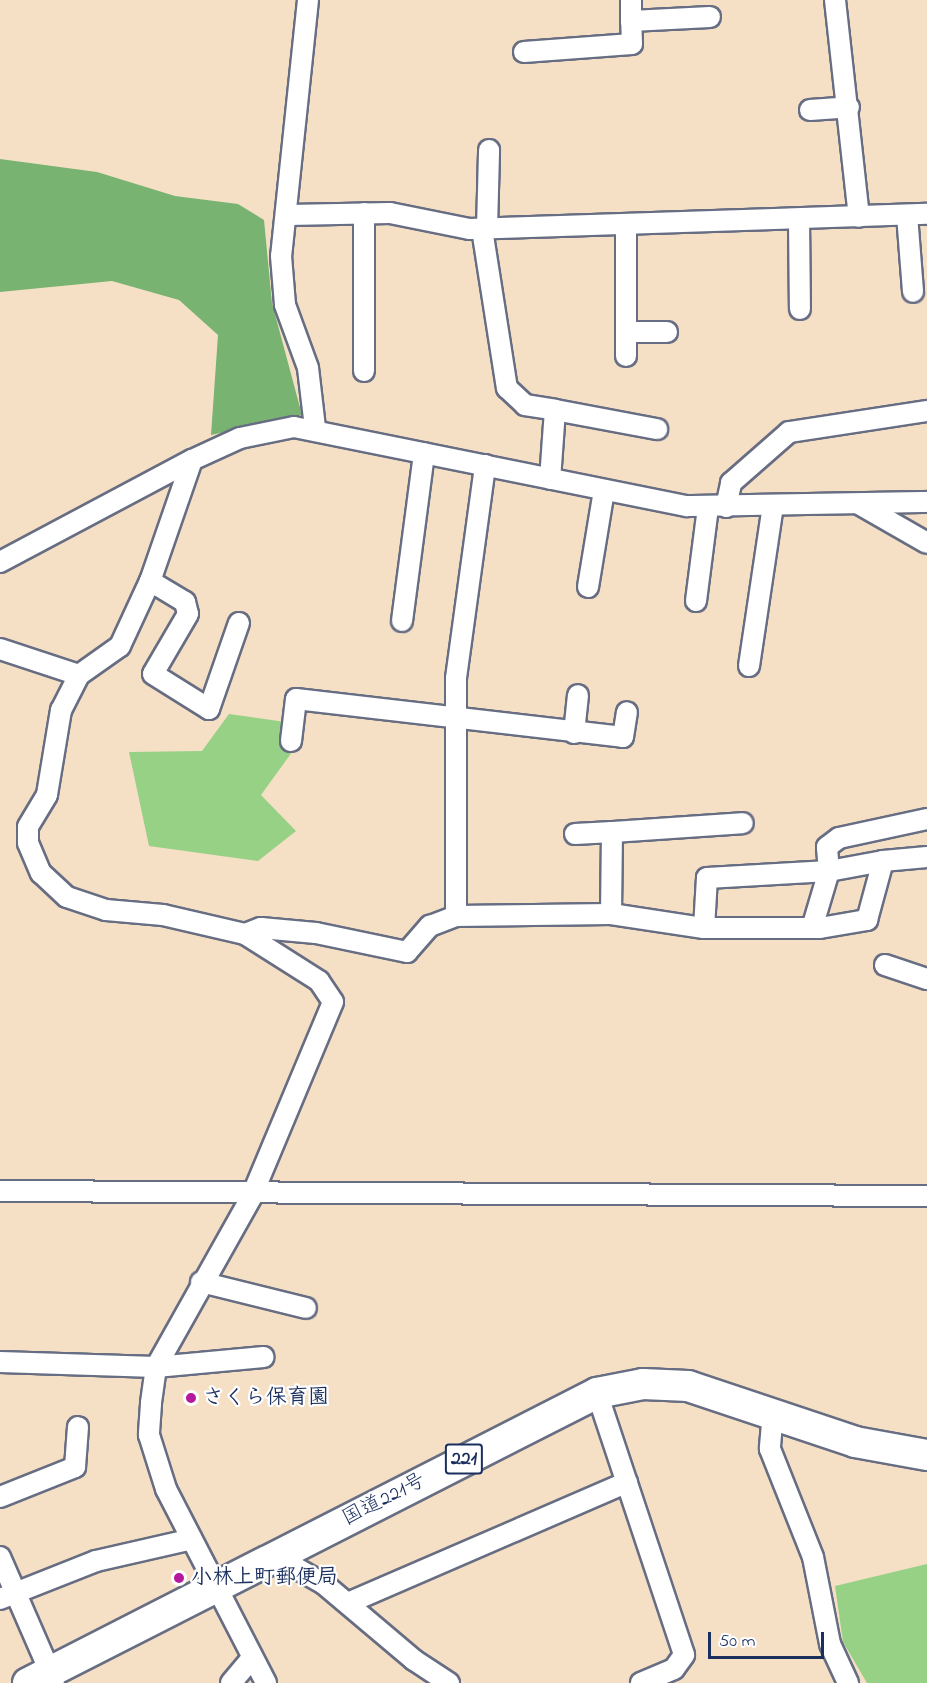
<!DOCTYPE html>
<html>
<head>
<meta charset="utf-8">
<style>
	body { margin:0 }
	#map { position:relative; width:927px; height:1683px; overflow:hidden; background:#f5e0c6; font-family:"Indie Flower","Klee One",sans-serif }
	div>[style] { position:absolute }
	.green>* { inset:0; background:#96d185 }
	.forest>* { inset:0; background:#78b372 }
	.roads { filter:drop-shadow(2px 0 #676d82) drop-shadow(-2px 0 #676d82) drop-shadow(0 2px #676d82) drop-shadow(0 -2px #676d82) }
	.minor>* { height:20px; margin:-10px; padding:0 10px; transform-origin:10px; border-radius:10px; background:#fff }
	.highway>* { height:30px; margin:-15px; padding:0 15px; transform-origin:15px; border-radius:15px; background:#fff }
	.dots>* { width:16px; height:16px; translate:-50% -50%; box-sizing:border-box; border:3px solid #fff; border-radius:50% }
	span { translate:-50% -50%; white-space:nowrap; text-align:center; line-height:1.15; -webkit-text-stroke:4.5px #fff; paint-order:stroke }
	.shield-label span { padding:2px 4px; background:#fff; border:2px solid; border-radius:4px; -webkit-text-stroke-width:0 }
	.shield-label { font-size:20px; color:#1b2f5e; font-weight:700 }
	.poi-label { font-size:21px; color:#1b2f5e; font-weight:700 }
	.left { translate:0 -50%; text-align:left }
	.street-label { font-size:21px; color:#1b2f5e }
	.scale { position:absolute; left:708px; top:1632px; width:116px; height:27px; box-sizing:border-box; border:3px solid #1b2f5e; border-top:0; padding-left:8px; font-size:18px; line-height:21px; white-space:nowrap; color:#1b2f5e; -webkit-text-stroke:4px #fff; paint-order:stroke }
</style>
</head>
<body>
<div id="map">
	<div class="green">
		<div style="clip-path:polygon(229px 714px,292px 723px,295px 748px,261px 795px,296px 831px,258px 861px,149px 846px,129px 752px,202px 751px)"></div>
		<div style="clip-path:polygon(927px 1564px,927px 1683px,867px 1683px,843px 1642px,835px 1586px)"></div>
	</div>
	<div class="forest">
		<div style="clip-path:polygon(0 159px,97px 172px,175px 196px,238px 204px,264px 220px,272px 303px,302px 415px,211px 435px,218px 335px,179px 300px,112px 281px,0 292px)"></div>
	</div>
	<div class="roads">
		<div class="minor">
			<div style="left:308px;top:0;width:257px;rotate:96deg"></div>
			<div style="left:281px;top:256px;width:49px;rotate:85.3deg"></div>
			<div style="left:285px;top:305px;width:67px;rotate:69.9deg"></div>
			<div style="left:308px;top:368px;width:60px;rotate:83.3deg"></div>
			<div style="left:631px;top:0;width:21px;rotate:90deg"></div>
			<div style="left:631px;top:21px;width:79px;rotate:-2.9deg"></div>
			<div style="left:835px;top:0;width:218px;rotate:83.7deg"></div>
			<div style="left:524px;top:52px;width:108px;rotate:-4.2deg"></div>
			<div style="left:632px;top:44px;width:23px;rotate:-92deg"></div>
			<div style="left:810px;top:110px;width:39px;rotate:-4deg"></div>
			<div style="left:288px;top:215px;width:102px;rotate:-1.1deg"></div>
			<div style="left:390px;top:213px;width:81px;rotate:11.4deg"></div>
			<div style="left:469px;top:229px;width:458px;rotate:-1.9deg"></div>
			<div style="left:907px;top:215px;width:77px;rotate:85.5deg"></div>
			<div style="left:799px;top:219px;width:90px;rotate:89.4deg"></div>
			<div style="left:482px;top:229px;width:161px;rotate:81.1deg"></div>
			<div style="left:507px;top:388px;width:25px;rotate:43deg"></div>
			<div style="left:525px;top:405px;width:30px;rotate:9deg"></div>
			<div style="left:555px;top:410px;width:69px;rotate:94.1deg"></div>
			<div style="left:487px;top:229px;width:79px;rotate:-88.5deg"></div>
			<div style="left:626px;top:332px;width:41px"></div>
			<div style="left:626px;top:356px;width:130px;rotate:-90deg"></div>
			<div style="left:364px;top:371px;width:158px;rotate:-90deg"></div>
			<div style="left:555px;top:410px;width:104px;rotate:10.6deg"></div>
			<div style="left:192px;top:460px;width:128px;rotate:109.1deg"></div>
			<div style="left:150px;top:581px;width:72px;rotate:114.8deg"></div>
			<div style="left:120px;top:646px;width:50px;rotate:144.7deg"></div>
			<div style="left:79px;top:675px;width:39px;rotate:117deg"></div>
			<div style="left:61px;top:710px;width:86px;rotate:99.4deg"></div>
			<div style="left:47px;top:795px;width:37px;rotate:121deg"></div>
			<div style="left:28px;top:827px;width:16px;rotate:90deg"></div>
			<div style="left:28px;top:843px;width:33px;rotate:67deg"></div>
			<div style="left:41px;top:873px;width:35px;rotate:43deg"></div>
			<div style="left:67px;top:897px;width:41px;rotate:18.4deg"></div>
			<div style="left:106px;top:910px;width:57px;rotate:5deg"></div>
			<div style="left:163px;top:915px;width:84px;rotate:13deg"></div>
			<div style="left:245px;top:934px;width:88px;rotate:32.4deg"></div>
			<div style="left:319px;top:981px;width:25px;rotate:56deg"></div>
			<div style="left:333px;top:1002px;width:210px;rotate:112.7deg"></div>
			<div style="left:252px;top:1196px;width:196px;rotate:119.3deg"></div>
			<div style="left:156px;top:1367px;width:37px;rotate:98deg"></div>
			<div style="left:151px;top:1404px;width:31px;rotate:94deg"></div>
			<div style="left:149px;top:1435px;width:57px;rotate:72.5deg"></div>
			<div style="left:166px;top:1489px;width:218px;rotate:62.7deg"></div>
			<div style="left:859px;top:504px;width:78px;rotate:29.8deg"></div>
			<div style="left:726px;top:507px;width:25px;rotate:-78deg"></div>
			<div style="left:731px;top:483px;width:77px;rotate:-41.3deg"></div>
			<div style="left:789px;top:432px;width:140px;rotate:-8.7deg"></div>
			<div style="left:0;top:562px;width:217px;rotate:-28deg"></div>
			<div style="left:192px;top:460px;width:53px;rotate:-24.6deg"></div>
			<div style="left:240px;top:438px;width:55px;rotate:-11.5deg"></div>
			<div style="left:294px;top:427px;width:401px;rotate:11.4deg"></div>
			<div style="left:687px;top:506px;width:240px;rotate:-1deg"></div>
			<div style="left:150px;top:581px;width:41px;rotate:31deg"></div>
			<div style="left:185px;top:602px;width:12px;rotate:76deg"></div>
			<div style="left:188px;top:614px;width:69px;rotate:120.3deg"></div>
			<div style="left:153px;top:674px;width:66px;rotate:32deg"></div>
			<div style="left:209px;top:709px;width:91px;rotate:-70.8deg"></div>
			<div style="left:588px;top:587px;width:98px;rotate:-80.6deg"></div>
			<div style="left:696px;top:601px;width:95px;rotate:-82.7deg"></div>
			<div style="left:402px;top:621px;width:169px;rotate:-82.5deg"></div>
			<div style="left:0;top:649px;width:83px;rotate:18.2deg"></div>
			<div style="left:749px;top:666px;width:162px;rotate:-81.5deg"></div>
			<div style="left:574px;top:733px;width:38px;rotate:-84deg"></div>
			<div style="left:291px;top:741px;width:42px;rotate:-83.2deg"></div>
			<div style="left:296px;top:699px;width:329px;rotate:6.6deg"></div>
			<div style="left:623px;top:737px;width:25px;rotate:-81deg"></div>
			<div style="left:575px;top:834px;width:37px;rotate:-3deg"></div>
			<div style="left:611px;top:914px;width:82px;rotate:-89.3deg"></div>
			<div style="left:612px;top:832px;width:131px;rotate:-3.9deg"></div>
			<div style="left:456px;top:916px;width:238px;rotate:-90deg"></div>
			<div style="left:456px;top:678px;width:215px;rotate:-82.2deg"></div>
			<div style="left:704px;top:928px;width:50px;rotate:-86.6deg"></div>
			<div style="left:707px;top:878px;width:122px;rotate:-3.3deg"></div>
			<div style="left:829px;top:871px;width:55px;rotate:-10.5deg"></div>
			<div style="left:812px;top:928px;width:59px;rotate:-73.4deg"></div>
			<div style="left:829px;top:871px;width:24px;rotate:-95deg"></div>
			<div style="left:827px;top:847px;width:15px;rotate:-37deg"></div>
			<div style="left:839px;top:838px;width:90px;rotate:-12.2deg"></div>
			<div style="left:245px;top:934px;width:17px;rotate:-21deg"></div>
			<div style="left:261px;top:928px;width:55px;rotate:5.2deg"></div>
			<div style="left:316px;top:933px;width:93px;rotate:11.8deg"></div>
			<div style="left:407px;top:952px;width:35px;rotate:-49deg"></div>
			<div style="left:430px;top:926px;width:28px;rotate:-21deg"></div>
			<div style="left:456px;top:916px;width:155px;rotate:-0.7deg"></div>
			<div style="left:611px;top:914px;width:94px;rotate:8.6deg"></div>
			<div style="left:704px;top:928px;width:116px"></div>
			<div style="left:820px;top:928px;width:48px;rotate:-9.7deg"></div>
			<div style="left:867px;top:920px;width:61px;rotate:-74.8deg"></div>
			<div style="left:883px;top:861px;width:44px;rotate:-5.2deg"></div>
			<div style="left:885px;top:965px;width:44px;rotate:18.4deg"></div>
			<div style="left:0;top:1191px;width:927px;rotate:0.31deg"></div>
			<div style="left:201px;top:1282px;width:108px;rotate:13.9deg"></div>
			<div style="left:0;top:1362px;width:156px;rotate:1.8deg"></div>
			<div style="left:156px;top:1367px;width:108px;rotate:-5.3deg"></div>
			<div style="left:597px;top:1393px;width:276px;rotate:71.6deg"></div>
			<div style="left:684px;top:1655px;width:17px;rotate:126deg"></div>
			<div style="left:674px;top:1669px;width:36px;rotate:157deg"></div>
			<div style="left:773px;top:1412px;width:37px;rotate:95deg"></div>
			<div style="left:770px;top:1449px;width:116px;rotate:68.3deg"></div>
			<div style="left:813px;top:1557px;width:89px;rotate:78.9deg"></div>
			<div style="left:830px;top:1644px;width:43px;rotate:65.2deg"></div>
			<div style="left:0;top:1497px;width:81px;rotate:-21.8deg"></div>
			<div style="left:75px;top:1467px;width:40px;rotate:-85.7deg"></div>
			<div style="left:275px;top:1556px;width:56px;rotate:29.7deg"></div>
			<div style="left:324px;top:1584px;width:118px;rotate:40.2deg"></div>
			<div style="left:414px;top:1660px;width:42px;rotate:33.3deg"></div>
			<div style="left:0;top:1557px;width:135px;rotate:66.5deg"></div>
			<div style="left:0;top:1599px;width:103px;rotate:-21.6deg"></div>
			<div style="left:96px;top:1561px;width:98px;rotate:-12.9deg"></div>
			<div style="left:348px;top:1603px;width:304px;rotate:-23.4deg"></div>
			<div style="left:231px;top:1683px;width:33px;rotate:-50deg"></div>
		</div>
		<div class="highway">
			<div style="left:28px;top:1683px;width:639px;rotate:-27.01deg"></div>
			<div style="left:597px;top:1393px;width:47px;rotate:-11.1deg"></div>
			<div style="left:643px;top:1384px;width:45px;rotate:2.5deg"></div>
			<div style="left:688px;top:1386px;width:176px;rotate:18.5deg"></div>
			<div style="left:855px;top:1442px;width:73px;rotate:10.2deg"></div>
		</div>
	</div>
	<div class="dots">
		<div style="left:191px;top:1398px;background:#b5179e"></div>
		<div style="left:179px;top:1578px;background:#b5179e"></div>
	</div>
	<div class="shield-label">
		<span style="left:464px;top:1459px">221</span>
	</div>
	<div class="poi-label">
		<span class="left" style="left:203px;top:1398px">さくら保育園</span>
		<span class="left" style="left:191px;top:1578px">小林上町郵便局</span>
	</div>
	<div class="street-label">
		<span style="left:384px;top:1500px;rotate:-27deg">国道221号</span>
	</div>
	<div class="scale">50 m</div>
</div>
</body>
</html>
